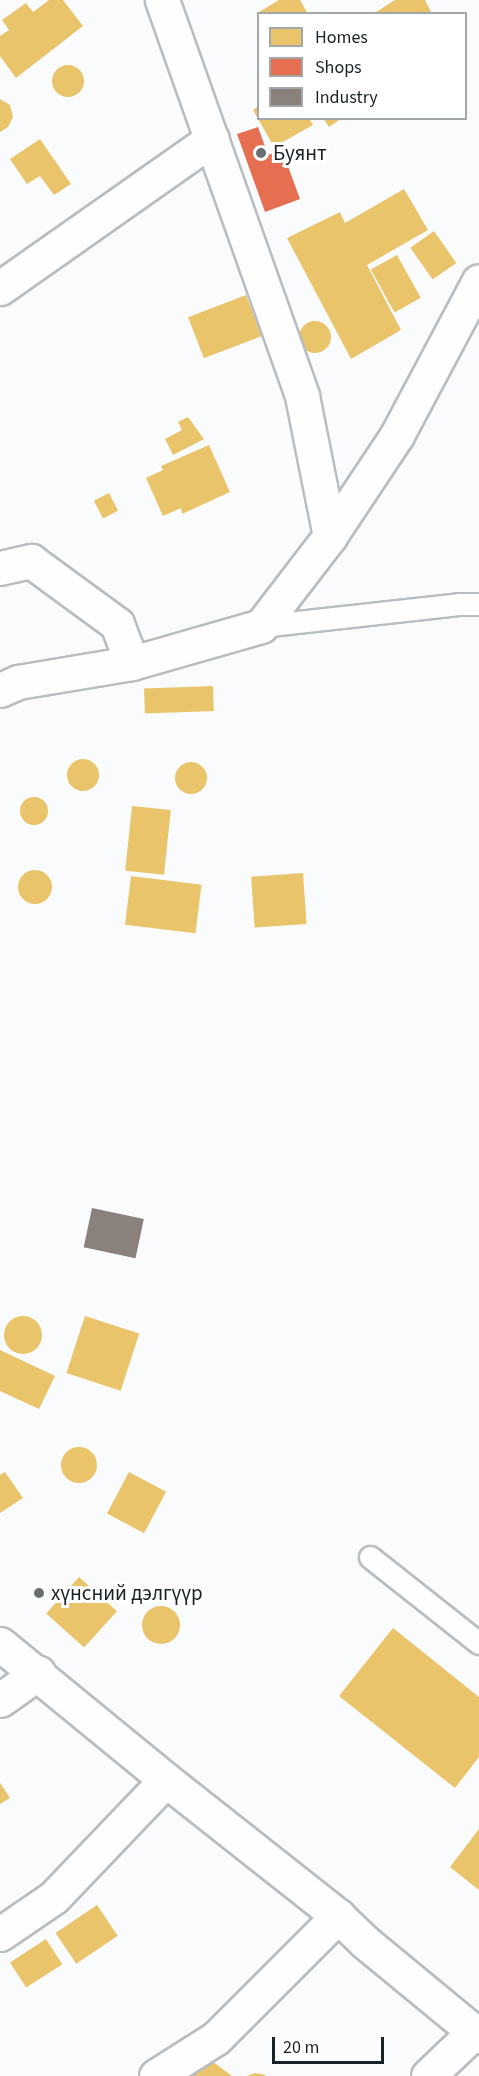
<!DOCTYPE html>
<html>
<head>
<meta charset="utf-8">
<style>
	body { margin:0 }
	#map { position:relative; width:479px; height:2076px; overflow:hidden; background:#f9fbfd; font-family:"Source Sans 3",sans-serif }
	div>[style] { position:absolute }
	.homes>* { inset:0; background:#e9c46a; transform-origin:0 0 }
	.round { border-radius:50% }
	.shops>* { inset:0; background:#e76f51 }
	.industry>* { inset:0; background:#8a817c; transform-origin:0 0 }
	.roads { filter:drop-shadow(2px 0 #b7bdc0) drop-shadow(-2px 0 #b7bdc0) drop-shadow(0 2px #b7bdc0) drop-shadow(0 -2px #b7bdc0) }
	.service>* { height:21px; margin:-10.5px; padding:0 10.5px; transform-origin:10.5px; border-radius:10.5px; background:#fefeff }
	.minor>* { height:33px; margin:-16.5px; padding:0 16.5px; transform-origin:16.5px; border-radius:16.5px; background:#fefeff }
	.dots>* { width:16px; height:16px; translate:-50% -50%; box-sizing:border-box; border:3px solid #fff; border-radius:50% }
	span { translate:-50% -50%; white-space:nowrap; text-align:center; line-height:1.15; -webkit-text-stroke:6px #fff; paint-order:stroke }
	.poi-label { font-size:21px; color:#182226 }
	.left { translate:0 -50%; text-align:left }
	.legend { position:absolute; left:257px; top:12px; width:210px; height:108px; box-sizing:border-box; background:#fff; border:2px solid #a3a7a8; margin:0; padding:8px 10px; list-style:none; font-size:18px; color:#182226 }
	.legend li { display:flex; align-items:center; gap:12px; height:30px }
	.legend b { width:30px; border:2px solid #a3a7a8 }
	.scale { position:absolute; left:272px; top:2037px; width:112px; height:27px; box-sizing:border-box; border:3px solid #182226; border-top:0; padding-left:8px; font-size:18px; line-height:21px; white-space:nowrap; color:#182226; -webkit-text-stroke:4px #fff; paint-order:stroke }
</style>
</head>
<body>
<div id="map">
	<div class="homes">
		<div style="clip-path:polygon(49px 0,63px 0,83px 26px,16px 78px,0 56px,0 36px,9px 30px,2px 20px,26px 3px,33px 12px)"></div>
		<div style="clip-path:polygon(279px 0,300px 0,308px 14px,256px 14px)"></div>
		<div style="clip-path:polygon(395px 0,425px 0,432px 14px,373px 14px)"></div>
		<div class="round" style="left:52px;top:65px;width:32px;height:32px"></div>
		<div style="clip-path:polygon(0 99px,10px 105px,13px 117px,8px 127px,0 132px)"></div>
		<div style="clip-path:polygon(258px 106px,258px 118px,309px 118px,313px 125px,274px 147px,253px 110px)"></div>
		<div style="clip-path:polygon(323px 118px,342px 118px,329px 127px)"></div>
		<div style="clip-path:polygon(40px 139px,71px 184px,54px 195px,40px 176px,27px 184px,10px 159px)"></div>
		<div style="clip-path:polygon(404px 189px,428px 230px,367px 265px,401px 330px,351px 359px,287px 238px,340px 212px,345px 223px)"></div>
		<div style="left:434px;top:231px;width:39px;height:29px;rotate:55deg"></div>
		<div style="left:397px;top:255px;width:49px;height:30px;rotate:61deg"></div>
		<div style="left:246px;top:295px;width:44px;height:62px;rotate:69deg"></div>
		<div class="round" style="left:299px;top:321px;width:32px;height:32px"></div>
		<div style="clip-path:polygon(188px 417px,204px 439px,173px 455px,165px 439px,182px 430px,178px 422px)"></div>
		<div style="clip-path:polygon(209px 445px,230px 492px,182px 514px,181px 508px,163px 516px,146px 478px,163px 470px,161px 466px)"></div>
		<div style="left:109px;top:493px;width:20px;height:17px;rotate:63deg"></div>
		<div style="left:213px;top:686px;width:25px;height:69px;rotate:88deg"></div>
		<div class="round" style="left:67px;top:759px;width:32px;height:32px"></div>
		<div class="round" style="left:175px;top:762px;width:32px;height:32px"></div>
		<div class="round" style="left:20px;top:797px;width:28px;height:28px"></div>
		<div style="left:132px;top:806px;width:39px;height:65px;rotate:6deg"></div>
		<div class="round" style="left:18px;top:870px;width:34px;height:34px"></div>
		<div style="left:303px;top:873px;width:51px;height:52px;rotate:86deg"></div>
		<div style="left:131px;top:876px;width:71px;height:49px;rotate:7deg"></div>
		<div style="left:85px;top:1316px;width:57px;height:60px;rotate:18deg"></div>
		<div class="round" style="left:4px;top:1316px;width:38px;height:38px"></div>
		<div style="clip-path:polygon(0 1350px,55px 1376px,39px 1409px,0 1391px)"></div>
		<div class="round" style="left:61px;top:1447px;width:36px;height:36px"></div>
		<div style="clip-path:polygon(5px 1472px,23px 1498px,0 1513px,0 1475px)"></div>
		<div style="left:129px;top:1472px;width:42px;height:47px;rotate:28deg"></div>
		<div style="left:79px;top:1577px;width:51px;height:49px;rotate:42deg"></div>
		<div class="round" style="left:142px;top:1606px;width:38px;height:38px"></div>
		<div style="clip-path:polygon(393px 1628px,479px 1697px,479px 1757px,455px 1788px,339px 1696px)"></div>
		<div style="clip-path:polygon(0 1783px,10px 1798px,0 1804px)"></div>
		<div style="clip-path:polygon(479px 1829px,479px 1890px,450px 1867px)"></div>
		<div style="left:97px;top:1905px;width:37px;height:50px;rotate:56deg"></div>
		<div style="left:46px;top:1939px;width:30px;height:43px;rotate:57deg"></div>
		<div style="clip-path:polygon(212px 2061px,232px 2076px,180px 2076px)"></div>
		<div style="clip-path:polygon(255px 2073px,266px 2075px,265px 2076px,247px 2076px)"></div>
	</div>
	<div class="shops">
		<div style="clip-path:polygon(258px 127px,268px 155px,282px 150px,300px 199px,265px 212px,237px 134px)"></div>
	</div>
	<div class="industry">
		<div style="left:92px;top:1208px;width:53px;height:40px;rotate:12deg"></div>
	</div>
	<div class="roads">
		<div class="service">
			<div style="left:261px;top:626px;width:199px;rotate:-6.3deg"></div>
			<div style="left:459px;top:604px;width:20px"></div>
			<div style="left:370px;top:1557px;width:139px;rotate:38.3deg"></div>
		</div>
		<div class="minor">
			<div style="left:162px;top:0;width:420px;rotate:70.5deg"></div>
			<div style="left:302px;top:396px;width:143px;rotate:78.7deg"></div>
			<div style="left:0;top:288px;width:259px;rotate:-35.1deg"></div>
			<div style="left:0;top:568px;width:32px;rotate:-13deg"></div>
			<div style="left:31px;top:561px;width:107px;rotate:36.2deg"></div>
			<div style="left:117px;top:624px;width:42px;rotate:69deg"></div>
			<div style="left:0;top:690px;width:20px;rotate:-24deg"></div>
			<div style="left:18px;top:682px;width:116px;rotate:-9.5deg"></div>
			<div style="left:132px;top:663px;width:134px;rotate:-16deg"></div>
			<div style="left:261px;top:626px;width:113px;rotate:-52.5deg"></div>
			<div style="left:330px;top:536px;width:121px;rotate:-56.4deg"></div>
			<div style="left:397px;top:435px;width:174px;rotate:-62deg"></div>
			<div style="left:0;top:1644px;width:215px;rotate:39.3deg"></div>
			<div style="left:166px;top:1780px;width:219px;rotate:38.3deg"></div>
			<div style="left:338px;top:1916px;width:37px;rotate:44deg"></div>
			<div style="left:365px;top:1942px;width:148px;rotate:39.5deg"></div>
			<div style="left:0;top:1700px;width:47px;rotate:-35.4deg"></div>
			<div style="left:0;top:1934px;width:65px;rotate:-34.4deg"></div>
			<div style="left:54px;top:1897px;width:162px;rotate:-46.3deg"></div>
			<div style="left:156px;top:2076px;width:71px;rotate:-32.3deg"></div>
			<div style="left:216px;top:2038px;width:173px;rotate:-45deg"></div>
			<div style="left:428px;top:2076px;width:64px;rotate:-43.7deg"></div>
		</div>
	</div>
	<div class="dots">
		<div style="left:261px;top:153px;background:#676e71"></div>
		<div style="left:39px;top:1593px;background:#676e71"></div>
	</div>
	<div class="poi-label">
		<span class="left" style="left:273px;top:153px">Буянт</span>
		<span class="left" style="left:51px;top:1593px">хүнсний дэлгүүр</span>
	</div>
	<ul class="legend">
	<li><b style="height:16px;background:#e9c46a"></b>Homes</li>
	<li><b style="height:16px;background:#e76f51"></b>Shops</li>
	<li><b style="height:16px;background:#8a817c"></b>Industry</li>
	</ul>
	<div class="scale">20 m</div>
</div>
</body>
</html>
